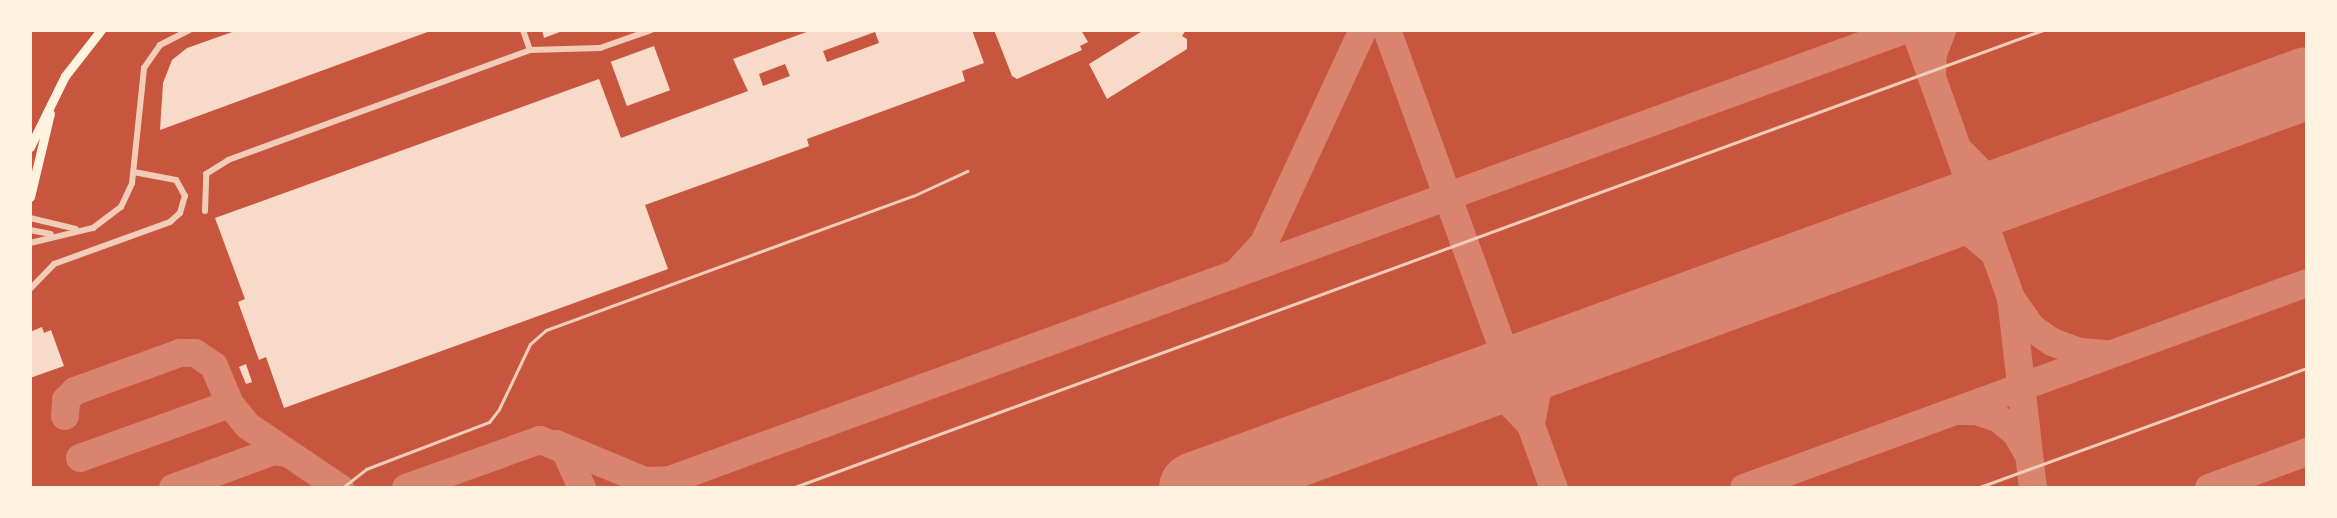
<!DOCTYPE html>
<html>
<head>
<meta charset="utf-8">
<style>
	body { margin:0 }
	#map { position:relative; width:2337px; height:518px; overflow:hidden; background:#c8553d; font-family:Spectral,serif }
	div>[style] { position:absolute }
	.taxiway>* { height:28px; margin:-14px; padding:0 14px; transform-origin:14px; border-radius:14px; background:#d8846e }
	.runway>* { height:72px; margin:-36px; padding:0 36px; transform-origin:36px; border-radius:36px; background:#d8846e }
	.building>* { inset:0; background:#f7dbc8; transform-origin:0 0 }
	.service>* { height:3px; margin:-1.5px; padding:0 1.5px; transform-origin:1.5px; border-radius:1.5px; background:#f1ccb7 }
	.minor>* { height:6px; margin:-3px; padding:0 3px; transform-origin:3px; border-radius:3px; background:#f1ccb7 }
	.secondary>* { height:9px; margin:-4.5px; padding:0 4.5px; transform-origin:4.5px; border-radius:4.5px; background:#fff3e0 }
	span { translate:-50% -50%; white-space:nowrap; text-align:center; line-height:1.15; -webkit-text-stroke:5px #fff3e0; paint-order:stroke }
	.frame { position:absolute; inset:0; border:32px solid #fff3e0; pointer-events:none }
</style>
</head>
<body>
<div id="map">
	<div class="taxiway">
		<div style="left:1387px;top:30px;width:487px;rotate:70deg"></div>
		<div style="left:1915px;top:30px;width:285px;rotate:70.3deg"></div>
		<div style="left:2011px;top:298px;width:191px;rotate:83.4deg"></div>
		<div style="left:1932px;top:74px;width:20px;rotate:-87deg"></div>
		<div style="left:1933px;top:54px;width:26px;rotate:-69deg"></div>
		<div style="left:1963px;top:154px;width:28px;rotate:46deg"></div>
		<div style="left:1982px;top:174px;width:23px;rotate:29deg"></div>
		<div style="left:2002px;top:185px;width:16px;rotate:7deg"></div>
		<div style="left:2018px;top:187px;width:21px;rotate:-17deg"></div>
		<div style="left:1917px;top:225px;width:22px;rotate:-18deg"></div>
		<div style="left:1938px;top:218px;width:20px;rotate:11deg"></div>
		<div style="left:1958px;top:222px;width:45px;rotate:40.5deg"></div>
		<div style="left:1240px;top:269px;width:35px;rotate:-47deg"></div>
		<div style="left:1264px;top:243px;width:235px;rotate:-65.1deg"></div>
		<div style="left:2013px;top:301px;width:33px;rotate:55deg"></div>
		<div style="left:2032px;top:328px;width:24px;rotate:35deg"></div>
		<div style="left:2052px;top:342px;width:29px;rotate:20deg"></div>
		<div style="left:2079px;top:352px;width:27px;rotate:4deg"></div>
		<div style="left:1452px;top:394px;width:22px;rotate:-16deg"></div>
		<div style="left:1473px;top:388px;width:15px;rotate:11deg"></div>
		<div style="left:1488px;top:391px;width:22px;rotate:27deg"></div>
		<div style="left:1508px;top:401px;width:28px;rotate:46deg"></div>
		<div style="left:1958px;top:411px;width:18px"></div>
		<div style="left:1976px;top:411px;width:23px;rotate:18deg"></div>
		<div style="left:1998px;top:418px;width:23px;rotate:40deg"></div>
		<div style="left:2016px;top:433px;width:24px;rotate:60deg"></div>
		<div style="left:65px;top:416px;width:16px;rotate:-86deg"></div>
		<div style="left:66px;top:400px;width:13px;rotate:-45deg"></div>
		<div style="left:75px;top:391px;width:112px;rotate:-19.9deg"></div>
		<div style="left:180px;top:353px;width:15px"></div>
		<div style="left:195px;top:353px;width:23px;rotate:34deg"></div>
		<div style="left:214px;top:366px;width:41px;rotate:67.2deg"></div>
		<div style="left:230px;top:404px;width:28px;rotate:51deg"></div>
		<div style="left:248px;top:426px;width:111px;rotate:34deg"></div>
		<div style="left:1532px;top:419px;width:44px;rotate:-79.5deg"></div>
		<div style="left:1540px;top:376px;width:22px;rotate:-51deg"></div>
		<div style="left:1554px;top:359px;width:21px;rotate:-25deg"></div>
		<div style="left:556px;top:444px;width:96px;rotate:22.6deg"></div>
		<div style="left:645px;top:481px;width:25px;rotate:-2deg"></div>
		<div style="left:80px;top:458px;width:159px;rotate:-19.8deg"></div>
		<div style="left:173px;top:488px;width:108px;rotate:-20.1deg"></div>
		<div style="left:274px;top:451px;width:12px;rotate:9deg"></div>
		<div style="left:406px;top:488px;width:142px;rotate:-19.7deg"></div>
		<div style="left:540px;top:440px;width:27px;rotate:22deg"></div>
		<div style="left:565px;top:450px;width:42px;rotate:65.9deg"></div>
		<div style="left:648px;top:488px;width:1337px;rotate:-20.03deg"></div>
		<div style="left:1744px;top:488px;width:599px;rotate:-20.01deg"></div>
		<div style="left:2209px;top:488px;width:104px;rotate:-20.2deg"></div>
	</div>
	<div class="runway">
		<div style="left:1195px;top:488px;width:1183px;rotate:-20.01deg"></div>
	</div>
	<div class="building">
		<div style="clip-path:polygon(238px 30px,433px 30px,160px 130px,163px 83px,172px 60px,187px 48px)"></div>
		<div style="clip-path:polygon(542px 30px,565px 30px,544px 38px)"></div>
		<div style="clip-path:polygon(evenodd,812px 30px,972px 30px,984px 63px,962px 71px,965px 81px,807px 139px,809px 146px,645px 205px,668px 269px,284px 408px,266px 357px,259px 360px,238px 302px,245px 299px,215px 218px,599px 79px,621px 138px,748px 91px,733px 59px,812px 30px,875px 32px,879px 43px,827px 62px,823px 51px,875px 32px,812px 30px,785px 64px,790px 76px,763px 86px,759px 74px,785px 64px)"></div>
		<div style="clip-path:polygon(994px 30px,1081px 30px,1088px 42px,1080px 46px,1082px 50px,1017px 79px,1012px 76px)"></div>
		<div style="clip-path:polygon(1144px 30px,1186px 30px,1182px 36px,1187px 39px,1187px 49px,1107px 99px,1089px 64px)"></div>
		<div style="left:654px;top:46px;width:47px;height:46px;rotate:70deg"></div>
		<div style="clip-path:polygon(42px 327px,44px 333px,51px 330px,64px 366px,30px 378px,30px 332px)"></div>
		<div style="clip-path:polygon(246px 364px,252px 382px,246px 384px,239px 367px)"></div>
	</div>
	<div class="service">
		<div style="left:342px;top:488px;width:31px;rotate:-38deg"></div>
		<div style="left:366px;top:469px;width:132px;rotate:-20.9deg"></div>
		<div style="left:489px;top:422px;width:16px;rotate:-52deg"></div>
		<div style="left:499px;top:409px;width:72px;rotate:-64.5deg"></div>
		<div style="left:530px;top:344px;width:21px;rotate:-41deg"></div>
		<div style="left:546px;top:330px;width:391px;rotate:-20.1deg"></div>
		<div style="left:913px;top:196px;width:60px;rotate:-24.8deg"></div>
		<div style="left:792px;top:488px;width:1332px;rotate:-20.11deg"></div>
		<div style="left:1977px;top:488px;width:351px;rotate:-20deg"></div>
	</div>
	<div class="minor">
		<div style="left:523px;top:30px;width:21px;rotate:71deg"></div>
		<div style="left:205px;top:211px;width:37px;rotate:-88deg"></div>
		<div style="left:206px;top:174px;width:26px;rotate:-32deg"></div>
		<div style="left:228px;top:160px;width:321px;rotate:-20deg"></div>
		<div style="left:530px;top:50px;width:70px;rotate:-1.6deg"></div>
		<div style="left:600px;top:48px;width:54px;rotate:-19.4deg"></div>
		<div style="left:30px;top:218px;width:47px;rotate:13.4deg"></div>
		<div style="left:30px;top:230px;width:21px;rotate:11deg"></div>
		<div style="left:30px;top:243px;width:65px;rotate:-13.4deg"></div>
		<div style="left:93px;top:228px;width:35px;rotate:-37deg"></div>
		<div style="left:121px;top:207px;width:26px;rotate:-65deg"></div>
		<div style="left:132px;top:183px;width:116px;rotate:-84deg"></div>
		<div style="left:144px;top:68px;width:28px;rotate:-55deg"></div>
		<div style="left:160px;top:45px;width:33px;rotate:-27deg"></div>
		<div style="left:30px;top:289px;width:35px;rotate:-46deg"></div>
		<div style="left:54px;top:264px;width:123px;rotate:-19.9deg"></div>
		<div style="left:170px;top:222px;width:13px;rotate:-42deg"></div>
		<div style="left:180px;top:213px;width:18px;rotate:-74deg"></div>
		<div style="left:185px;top:196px;width:18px;rotate:-119deg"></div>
		<div style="left:176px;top:180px;width:43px;rotate:-169.2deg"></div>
	</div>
	<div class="secondary">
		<div style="left:30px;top:147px;width:79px;rotate:-63.8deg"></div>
		<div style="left:65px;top:76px;width:58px;rotate:-52deg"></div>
		<div style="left:30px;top:197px;width:86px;rotate:-76.6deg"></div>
	</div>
	<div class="frame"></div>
</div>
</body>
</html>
